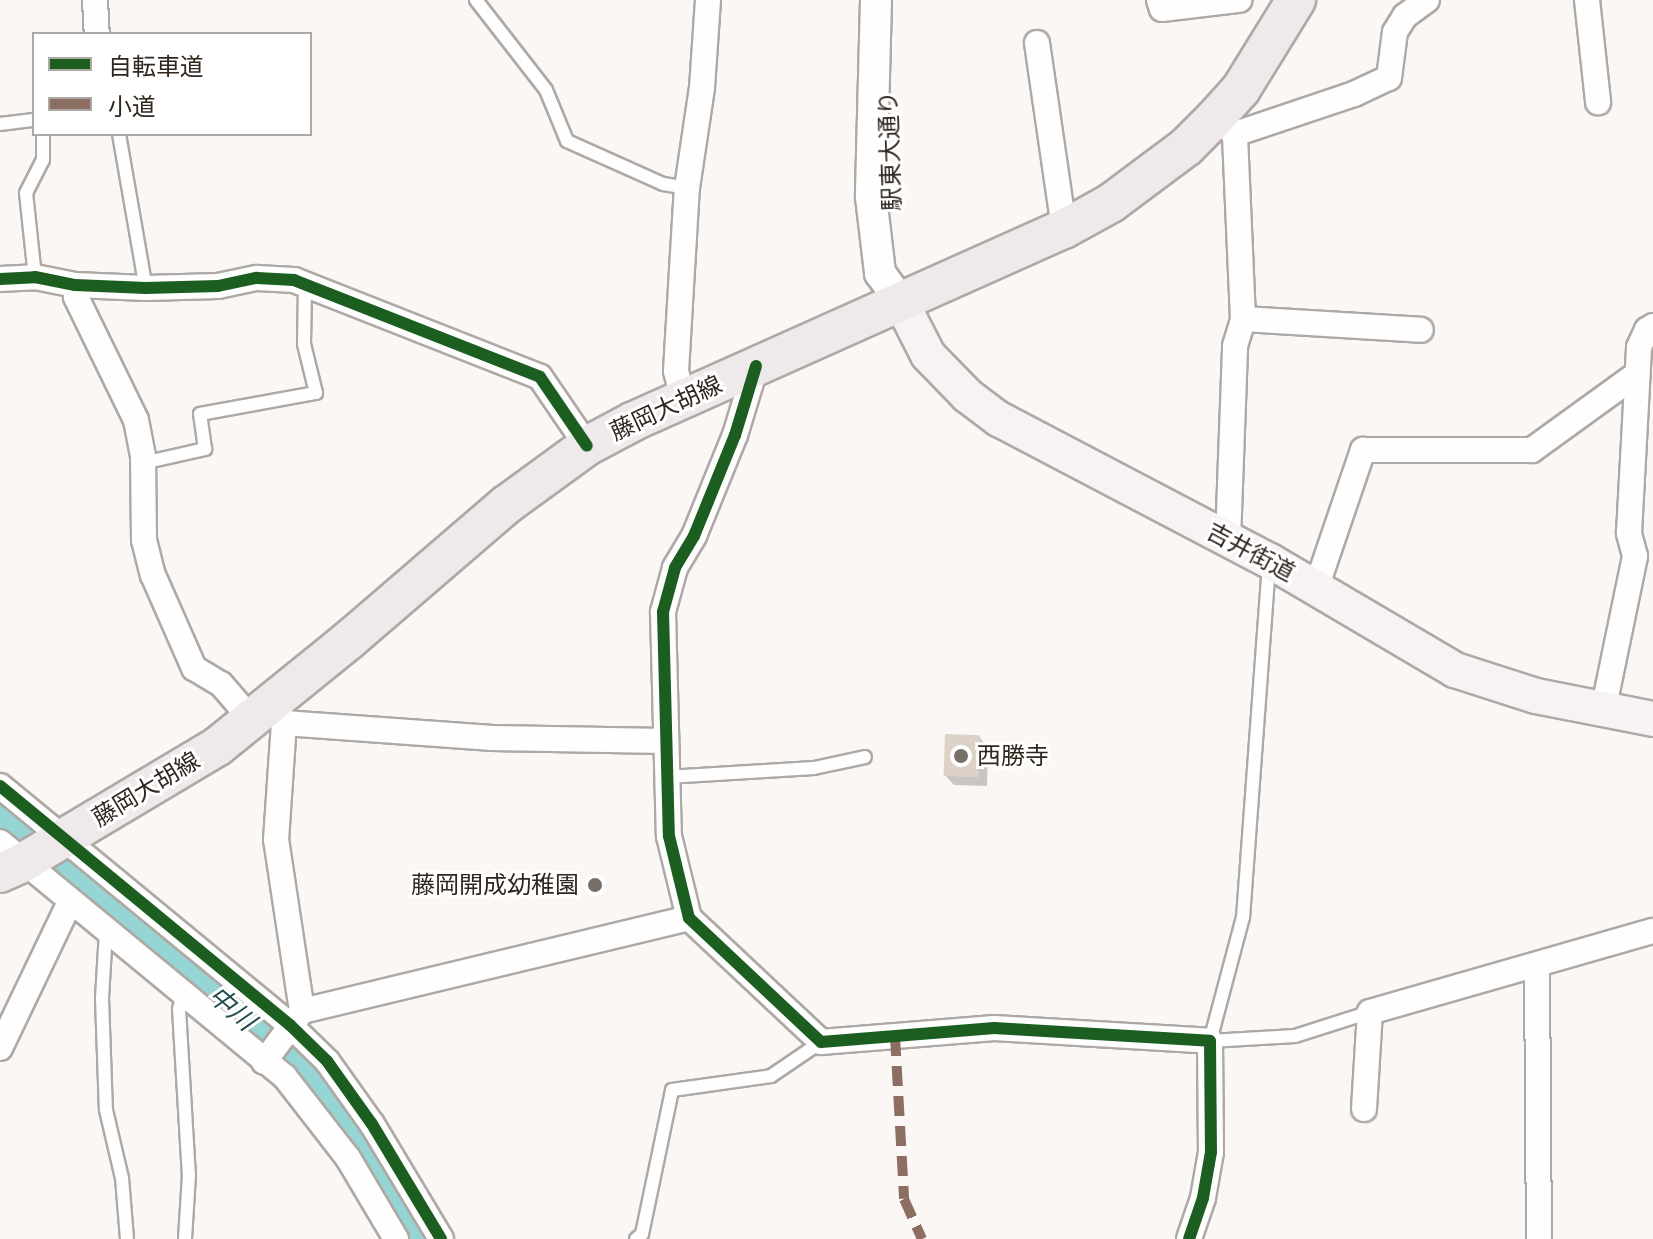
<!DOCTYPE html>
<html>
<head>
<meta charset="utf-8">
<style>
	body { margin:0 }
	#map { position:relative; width:1653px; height:1239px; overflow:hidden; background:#faf7f5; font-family:"PT Sans Narrow","Noto Sans JP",sans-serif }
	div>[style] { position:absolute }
	.shadow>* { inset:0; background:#0003 }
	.river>* { height:36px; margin:-18px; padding:0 18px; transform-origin:18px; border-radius:18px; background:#95d5d4 }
	.building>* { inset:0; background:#ddd2c8; transform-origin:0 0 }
	.roads { filter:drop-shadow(2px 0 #afa9a5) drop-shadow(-2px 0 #afa9a5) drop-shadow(0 2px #afa9a5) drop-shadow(0 -2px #afa9a5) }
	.service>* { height:12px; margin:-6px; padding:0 6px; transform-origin:6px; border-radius:6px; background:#fefefe }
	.minor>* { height:24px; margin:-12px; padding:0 12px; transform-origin:12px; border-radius:12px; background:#fefefe }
	.tertiary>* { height:30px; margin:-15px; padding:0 15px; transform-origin:15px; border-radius:15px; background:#fefefe }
	.secondary>* { height:34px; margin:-17px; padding:0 17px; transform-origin:17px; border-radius:17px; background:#f7f3f5 }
	.primary>* { height:38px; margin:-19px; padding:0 19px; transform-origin:19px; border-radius:19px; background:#f0e9ec }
	.quiet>* { height:10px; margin-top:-5px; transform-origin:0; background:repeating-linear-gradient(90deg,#8d6e63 0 20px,transparent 0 30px) }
	.cycleway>* { height:12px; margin:-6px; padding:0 6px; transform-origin:6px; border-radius:6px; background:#1b5e20 }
	.dots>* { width:22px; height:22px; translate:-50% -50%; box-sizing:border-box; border:4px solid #fff; border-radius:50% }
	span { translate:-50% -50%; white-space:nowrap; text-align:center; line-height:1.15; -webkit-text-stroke:6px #fff; paint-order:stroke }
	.street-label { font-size:24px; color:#30271f }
	.poi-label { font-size:24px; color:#30271f }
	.left { translate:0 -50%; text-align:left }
	.right { translate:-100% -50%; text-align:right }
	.water-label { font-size:26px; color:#204b4b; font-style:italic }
	.legend { position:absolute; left:32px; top:32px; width:280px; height:104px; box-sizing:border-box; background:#fff; border:2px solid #aca9a5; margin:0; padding:10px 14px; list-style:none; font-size:24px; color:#30271f }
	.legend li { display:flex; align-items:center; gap:16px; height:40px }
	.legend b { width:40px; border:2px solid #aca9a5 }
</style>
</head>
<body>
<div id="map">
	<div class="shadow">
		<div style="clip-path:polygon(979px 737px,988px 747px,987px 786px,954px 785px,945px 775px)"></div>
	</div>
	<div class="river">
		<div style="left:0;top:817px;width:203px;rotate:38.4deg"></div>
		<div style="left:159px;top:943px;width:182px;rotate:41.2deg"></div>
		<div style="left:296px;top:1063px;width:62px;rotate:47.6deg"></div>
		<div style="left:338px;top:1109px;width:94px;rotate:56.3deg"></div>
		<div style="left:390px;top:1187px;width:60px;rotate:60.9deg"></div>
	</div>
	<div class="building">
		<div style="left:945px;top:734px;width:35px;height:42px;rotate:2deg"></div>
	</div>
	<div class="roads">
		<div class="service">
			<div style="left:476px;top:0;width:114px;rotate:52.1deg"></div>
			<div style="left:546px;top:90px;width:55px;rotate:67.6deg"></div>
			<div style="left:567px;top:141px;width:105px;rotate:24.1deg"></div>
			<div style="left:663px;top:184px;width:24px;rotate:9deg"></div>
			<div style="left:0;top:124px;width:34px;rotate:-7deg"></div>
			<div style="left:119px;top:134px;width:156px;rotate:80.1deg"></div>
			<div style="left:35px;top:277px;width:84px;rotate:-96.1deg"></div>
			<div style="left:26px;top:193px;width:37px;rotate:-63deg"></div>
			<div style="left:43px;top:160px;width:26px;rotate:-90deg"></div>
			<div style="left:143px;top:463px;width:64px;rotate:-12.7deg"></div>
			<div style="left:205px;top:449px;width:35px;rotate:-98deg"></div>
			<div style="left:200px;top:414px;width:118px;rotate:-10.3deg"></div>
			<div style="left:316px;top:393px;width:50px;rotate:-103.8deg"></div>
			<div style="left:304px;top:344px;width:60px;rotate:-89deg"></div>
			<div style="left:1269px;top:564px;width:354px;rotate:94.2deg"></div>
			<div style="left:1243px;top:917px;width:128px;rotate:104.9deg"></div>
			<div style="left:1210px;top:1041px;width:85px;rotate:-3.4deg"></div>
			<div style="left:1295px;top:1036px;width:79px;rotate:-17.7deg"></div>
			<div style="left:667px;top:777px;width:147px;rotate:-3.5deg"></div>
			<div style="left:814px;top:768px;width:52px;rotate:-12.2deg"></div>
			<div style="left:106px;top:931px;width:67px;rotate:93.4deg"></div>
			<div style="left:102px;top:998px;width:112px;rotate:88deg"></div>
			<div style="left:106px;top:1110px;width:70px;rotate:76.8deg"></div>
			<div style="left:122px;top:1178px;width:61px;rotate:85.3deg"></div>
			<div style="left:183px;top:994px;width:16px;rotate:105deg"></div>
			<div style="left:179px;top:1009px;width:166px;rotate:86.6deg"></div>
			<div style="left:189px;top:1175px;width:64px;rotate:93.6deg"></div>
			<div style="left:636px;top:1239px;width:8px;rotate:-40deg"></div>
			<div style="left:642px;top:1234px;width:147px;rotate:-78.2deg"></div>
			<div style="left:672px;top:1090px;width:100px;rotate:-8deg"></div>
			<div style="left:771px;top:1076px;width:60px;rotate:-34.2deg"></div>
		</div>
		<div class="minor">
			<div style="left:95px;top:0;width:34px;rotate:87deg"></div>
			<div style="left:1159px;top:0;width:9px;rotate:72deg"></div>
			<div style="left:1162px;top:9px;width:78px;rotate:-6.7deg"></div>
			<div style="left:1587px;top:0;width:103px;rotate:83.8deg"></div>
			<div style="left:1037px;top:43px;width:188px;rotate:81.7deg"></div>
			<div style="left:1223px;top:124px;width:16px;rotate:40deg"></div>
			<div style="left:1235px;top:134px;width:126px;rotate:-18.6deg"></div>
			<div style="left:1354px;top:94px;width:38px;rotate:-25deg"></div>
			<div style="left:1389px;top:78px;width:46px;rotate:-82.6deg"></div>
			<div style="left:1395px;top:32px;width:19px;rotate:-58deg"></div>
			<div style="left:1405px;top:16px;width:27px;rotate:-36deg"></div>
			<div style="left:0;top:279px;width:35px;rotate:-3deg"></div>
			<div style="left:35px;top:277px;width:41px;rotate:11.3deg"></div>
			<div style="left:75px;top:285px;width:71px;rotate:2.4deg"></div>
			<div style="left:146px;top:288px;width:72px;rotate:-1.6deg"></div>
			<div style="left:218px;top:286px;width:40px;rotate:-12deg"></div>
			<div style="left:257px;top:278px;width:37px;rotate:3deg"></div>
			<div style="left:294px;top:280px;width:264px;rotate:21.5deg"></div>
			<div style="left:540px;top:377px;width:83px;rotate:55.7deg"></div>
			<div style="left:75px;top:285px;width:12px;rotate:85deg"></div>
			<div style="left:76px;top:297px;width:137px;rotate:64deg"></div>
			<div style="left:136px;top:420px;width:38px;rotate:79deg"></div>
			<div style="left:143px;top:457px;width:83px;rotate:89.3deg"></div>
			<div style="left:144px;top:540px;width:36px;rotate:76deg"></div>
			<div style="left:153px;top:575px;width:102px;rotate:66.2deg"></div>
			<div style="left:194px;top:668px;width:31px;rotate:31deg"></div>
			<div style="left:221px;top:684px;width:48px;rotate:49.3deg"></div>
			<div style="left:1243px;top:319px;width:178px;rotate:3.5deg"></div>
			<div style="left:756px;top:366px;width:72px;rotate:106.9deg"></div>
			<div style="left:735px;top:435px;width:109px;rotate:112.1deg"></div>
			<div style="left:694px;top:536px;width:37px;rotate:121deg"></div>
			<div style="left:675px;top:568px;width:46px;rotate:105.3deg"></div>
			<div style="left:663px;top:612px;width:224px;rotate:88.5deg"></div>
			<div style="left:669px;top:836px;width:84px;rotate:76.3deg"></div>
			<div style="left:689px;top:918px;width:181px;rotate:43.2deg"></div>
			<div style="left:821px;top:1042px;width:174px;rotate:-4.6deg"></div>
			<div style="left:994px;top:1028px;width:216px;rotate:3.4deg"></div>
			<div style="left:1210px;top:1041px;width:111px;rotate:89.5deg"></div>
			<div style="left:1211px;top:1152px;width:47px;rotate:99.9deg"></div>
			<div style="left:1203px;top:1198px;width:43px;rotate:108.9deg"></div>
			<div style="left:683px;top:399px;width:29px;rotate:-104deg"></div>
			<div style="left:676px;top:371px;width:183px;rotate:-86.6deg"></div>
			<div style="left:687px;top:188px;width:101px;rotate:-81.5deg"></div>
			<div style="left:702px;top:88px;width:88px;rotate:-86.1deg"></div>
			<div style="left:1228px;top:540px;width:194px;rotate:-87.9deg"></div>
			<div style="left:1235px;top:346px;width:28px;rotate:-73deg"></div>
			<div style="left:1243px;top:319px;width:185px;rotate:-92.5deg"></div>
			<div style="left:1316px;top:588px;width:146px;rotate:-71.2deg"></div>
			<div style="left:1363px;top:450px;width:169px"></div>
			<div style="left:1532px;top:450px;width:130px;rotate:-35.9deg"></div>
			<div style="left:1603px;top:711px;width:158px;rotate:-78.3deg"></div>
			<div style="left:1635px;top:556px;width:24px;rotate:-105deg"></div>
			<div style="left:1629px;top:533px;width:186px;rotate:-86.9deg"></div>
			<div style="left:1639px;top:347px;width:19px;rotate:-65deg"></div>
			<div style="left:1647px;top:330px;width:7px;rotate:-34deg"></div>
			<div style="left:284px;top:723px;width:209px;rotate:4.1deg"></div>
			<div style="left:492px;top:738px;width:174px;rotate:1deg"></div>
			<div style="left:0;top:786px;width:376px;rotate:39.5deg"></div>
			<div style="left:290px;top:1025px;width:52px;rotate:44.2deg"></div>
			<div style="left:327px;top:1061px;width:77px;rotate:54.5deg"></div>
			<div style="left:372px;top:1124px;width:134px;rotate:59deg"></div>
			<div style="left:0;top:842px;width:369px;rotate:39.5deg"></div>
			<div style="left:285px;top:1077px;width:103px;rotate:52.1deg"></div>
			<div style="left:348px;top:1158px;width:94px;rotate:59.3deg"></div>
			<div style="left:1537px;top:965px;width:274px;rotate:89.6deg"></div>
			<div style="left:302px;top:1011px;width:398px;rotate:-13.5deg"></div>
			<div style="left:0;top:1048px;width:162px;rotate:-64.4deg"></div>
			<div style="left:264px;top:1062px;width:64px;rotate:-53.3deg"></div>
			<div style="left:302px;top:1011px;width:173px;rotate:-98.6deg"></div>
			<div style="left:276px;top:840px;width:117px;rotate:-86.1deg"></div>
			<div style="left:284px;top:723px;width:15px;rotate:-113deg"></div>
			<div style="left:1364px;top:1109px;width:97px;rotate:-86.5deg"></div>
			<div style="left:1370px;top:1012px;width:294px;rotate:-16deg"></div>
		</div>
		<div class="tertiary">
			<div style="left:876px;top:0;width:197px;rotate:91.5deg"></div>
			<div style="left:871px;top:197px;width:77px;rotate:83.2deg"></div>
			<div style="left:880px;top:273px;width:36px;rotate:54deg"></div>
		</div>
		<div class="secondary">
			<div style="left:901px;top:302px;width:59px;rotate:63deg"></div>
			<div style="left:928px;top:355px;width:57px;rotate:45.7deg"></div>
			<div style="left:968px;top:396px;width:39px;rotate:37deg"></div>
			<div style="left:999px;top:419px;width:306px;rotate:27.7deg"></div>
			<div style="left:1270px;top:561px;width:215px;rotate:30.5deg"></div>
			<div style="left:1455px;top:670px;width:85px;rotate:17.8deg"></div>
			<div style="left:1536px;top:696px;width:119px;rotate:11.1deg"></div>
		</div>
		<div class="primary">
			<div style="left:0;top:873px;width:24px;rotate:-24deg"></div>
			<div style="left:22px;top:863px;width:228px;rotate:-30.8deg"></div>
			<div style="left:218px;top:746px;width:169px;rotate:-39deg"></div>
			<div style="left:349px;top:640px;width:207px;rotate:-40.7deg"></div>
			<div style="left:506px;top:505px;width:100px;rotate:-36.1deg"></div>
			<div style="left:587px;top:446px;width:53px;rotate:-28deg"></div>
			<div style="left:634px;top:421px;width:471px;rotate:-24.1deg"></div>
			<div style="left:1064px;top:229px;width:54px;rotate:-29deg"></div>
			<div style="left:1111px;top:203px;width:94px;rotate:-36.7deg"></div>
			<div style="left:1186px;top:147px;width:41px;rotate:-45deg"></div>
			<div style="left:1215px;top:118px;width:39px;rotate:-48deg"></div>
			<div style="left:1241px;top:89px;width:105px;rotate:-58.3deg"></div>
		</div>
	</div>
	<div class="quiet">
		<div style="left:895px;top:1036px;width:163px;rotate:86.8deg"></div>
		<div style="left:904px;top:1199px;width:44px;rotate:65.8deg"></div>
	</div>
	<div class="cycleway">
		<div style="left:0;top:279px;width:35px;rotate:-3deg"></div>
		<div style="left:35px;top:277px;width:41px;rotate:11.3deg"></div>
		<div style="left:75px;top:285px;width:71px;rotate:2.4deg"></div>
		<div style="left:146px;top:288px;width:72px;rotate:-1.6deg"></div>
		<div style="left:218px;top:286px;width:40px;rotate:-12deg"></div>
		<div style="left:257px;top:278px;width:37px;rotate:3deg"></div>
		<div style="left:294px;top:280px;width:264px;rotate:21.5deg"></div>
		<div style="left:540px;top:377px;width:83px;rotate:55.7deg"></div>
		<div style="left:756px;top:366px;width:72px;rotate:106.9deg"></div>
		<div style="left:735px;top:435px;width:109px;rotate:112.1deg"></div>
		<div style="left:694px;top:536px;width:37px;rotate:121deg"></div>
		<div style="left:675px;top:568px;width:46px;rotate:105.3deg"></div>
		<div style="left:663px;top:612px;width:224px;rotate:88.5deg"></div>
		<div style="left:669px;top:836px;width:84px;rotate:76.3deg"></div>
		<div style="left:689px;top:918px;width:181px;rotate:43.2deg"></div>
		<div style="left:821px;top:1042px;width:174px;rotate:-4.6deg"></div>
		<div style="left:994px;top:1028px;width:216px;rotate:3.4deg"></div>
		<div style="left:1210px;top:1041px;width:111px;rotate:89.5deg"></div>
		<div style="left:1211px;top:1152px;width:47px;rotate:99.9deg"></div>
		<div style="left:1203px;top:1198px;width:43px;rotate:108.9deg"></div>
		<div style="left:0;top:786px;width:376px;rotate:39.5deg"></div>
		<div style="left:290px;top:1025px;width:52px;rotate:44.2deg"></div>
		<div style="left:327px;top:1061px;width:77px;rotate:54.5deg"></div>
		<div style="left:372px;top:1124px;width:134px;rotate:59deg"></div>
	</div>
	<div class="dots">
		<div style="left:961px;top:756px;background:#77706a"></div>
		<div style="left:595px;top:885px;background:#77706a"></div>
	</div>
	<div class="street-label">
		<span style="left:890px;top:151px;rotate:-92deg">駅東大通り</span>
		<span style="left:666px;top:408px;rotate:-25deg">藤岡大胡線</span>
		<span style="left:1251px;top:552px;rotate:28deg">吉井街道</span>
		<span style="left:146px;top:789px;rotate:-31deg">藤岡大胡線</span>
	</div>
	<div class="poi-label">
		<span class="left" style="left:977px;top:756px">西勝寺</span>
		<span class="right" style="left:579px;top:885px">藤岡開成幼稚園</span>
	</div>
	<div class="water-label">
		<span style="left:232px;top:1008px;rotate:41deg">中川</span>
	</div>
	<ul class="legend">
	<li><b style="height:10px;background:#1b5e20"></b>自転車道</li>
	<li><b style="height:10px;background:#8d6e63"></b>小道</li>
	</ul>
</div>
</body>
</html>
